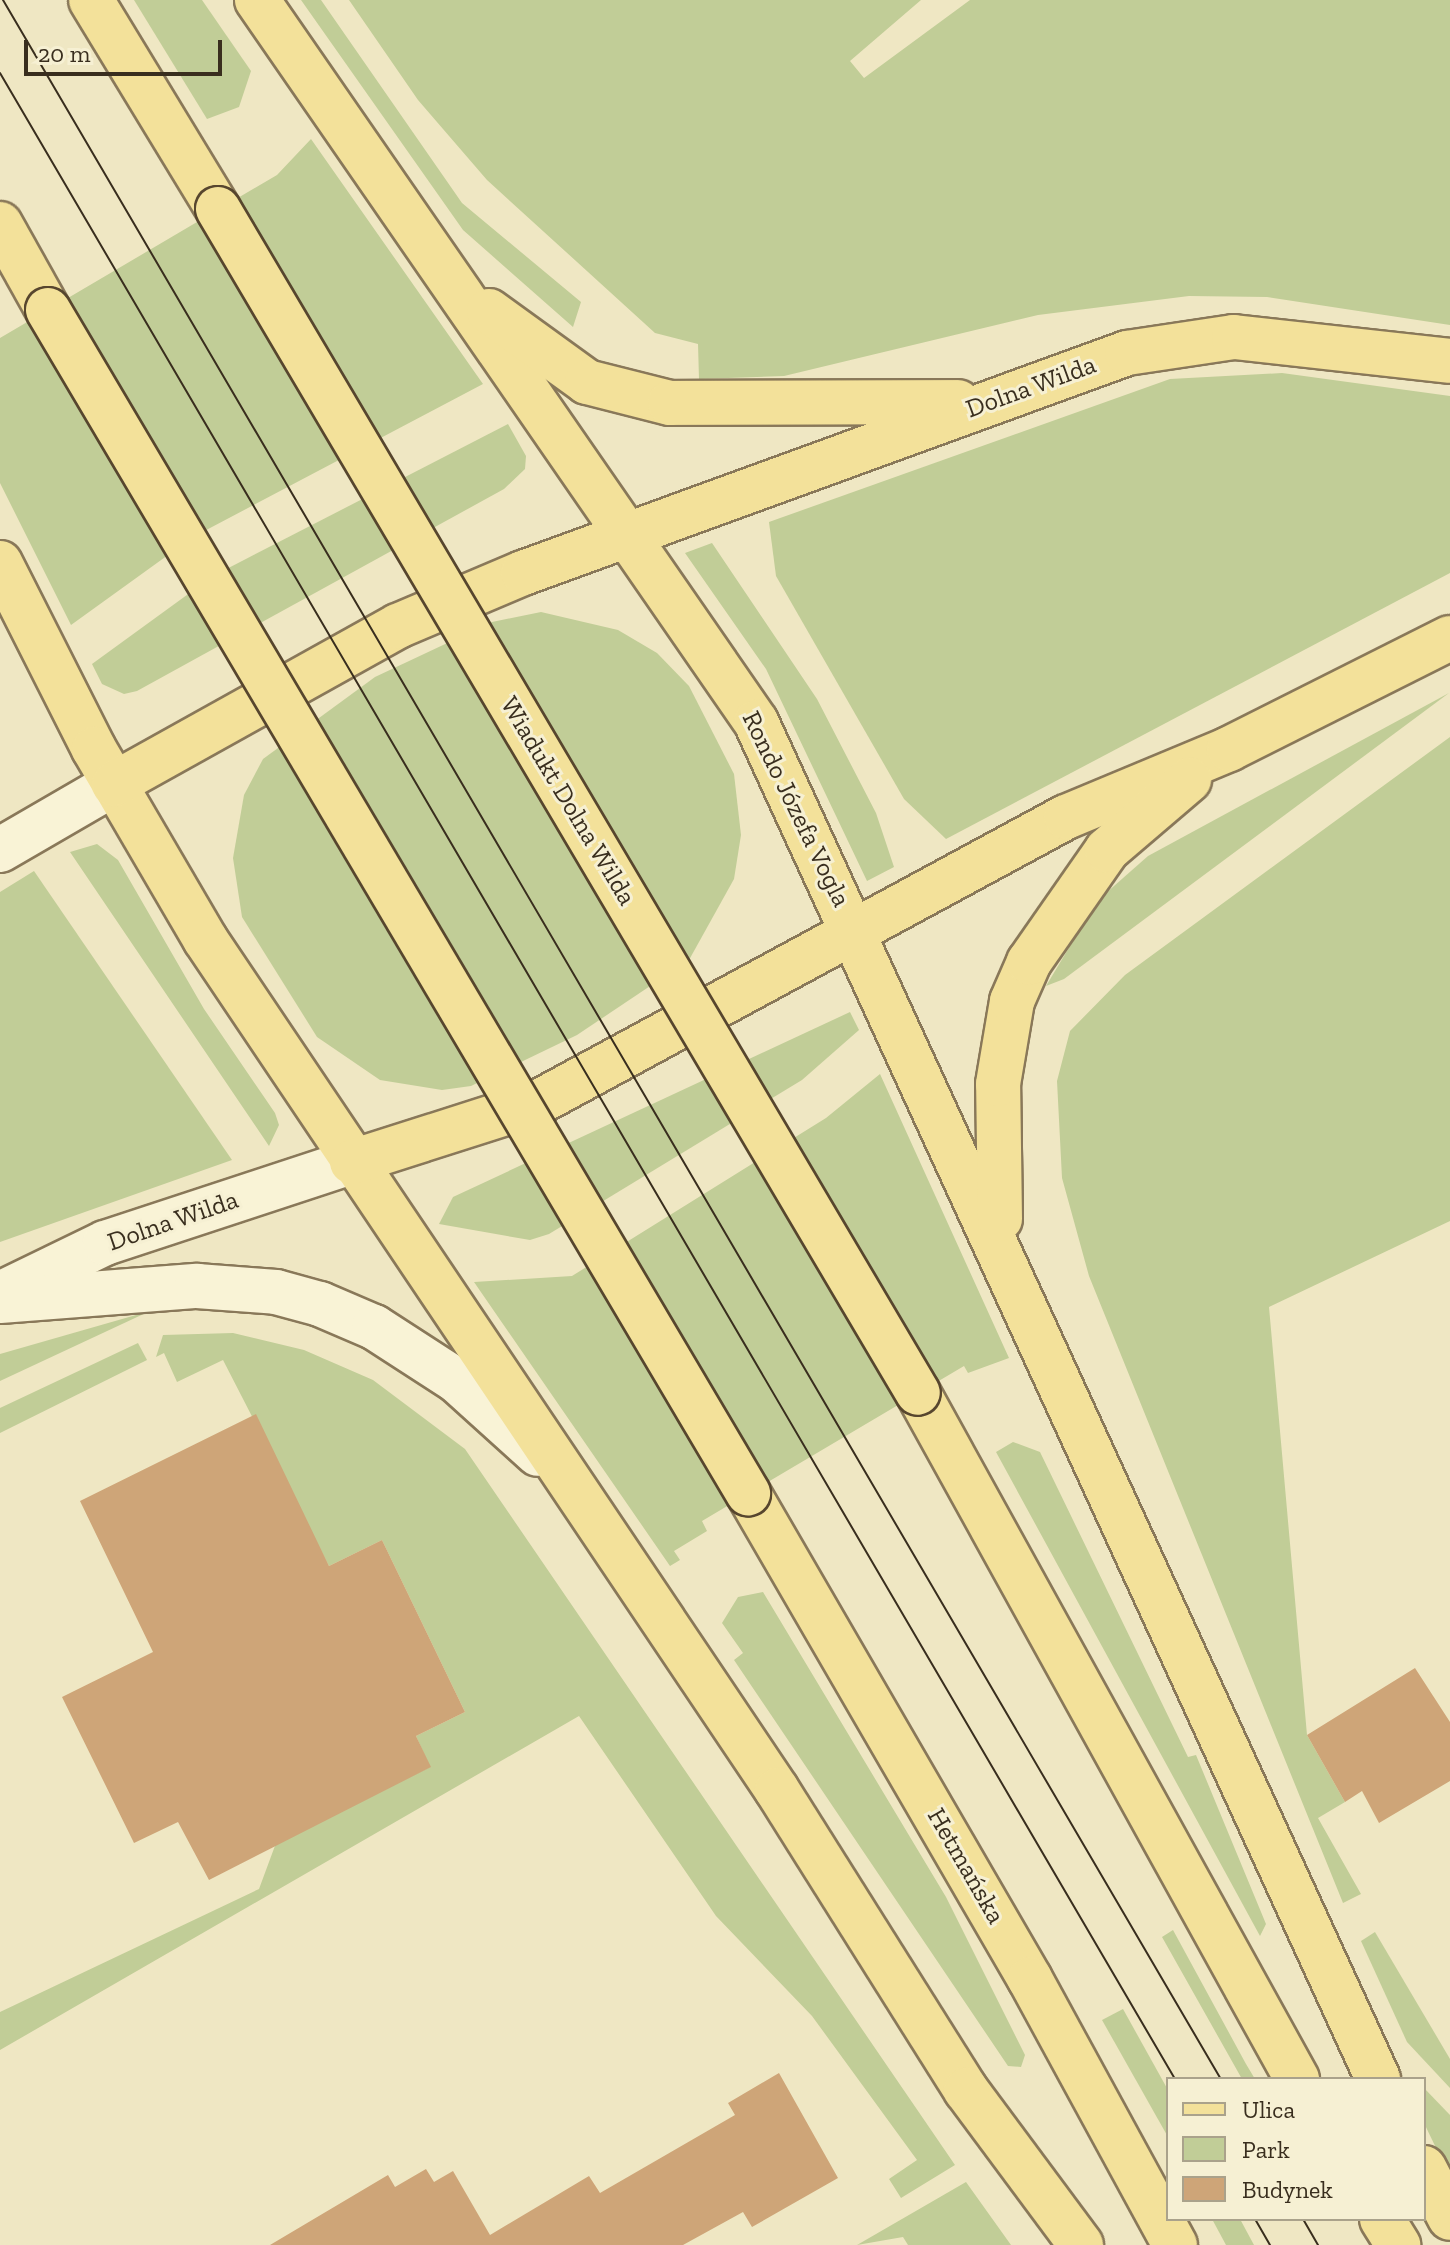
<!DOCTYPE html>
<html>
<head>
<meta charset="utf-8">
<style>
	body { margin:0 }
	#map { position:relative; width:1450px; height:2245px; overflow:hidden; background:#efe7c3; font-family:"Zilla Slab",serif }
	div>[style] { position:absolute }
	.green>* { inset:0; background:#c1cd97 }
	.building>* { inset:0; background:#cea578 }
	.roads { filter:drop-shadow(2px 0 #897859) drop-shadow(-2px 0 #897859) drop-shadow(0 2px #897859) drop-shadow(0 -2px #897859) }
	.minor>* { height:44px; margin:-22px; padding:0 22px; transform-origin:22px; border-radius:22px; background:#f9f3d6 }
	.major>* { height:44px; margin:-22px; padding:0 22px; transform-origin:22px; border-radius:22px; background:#f3e19a }
	.tram>* { height:2px; margin:-1px; padding:0 1px; transform-origin:1px; border-radius:1px; background:#392e1e }
	.bridges { filter:drop-shadow(2px 0 #57462e) drop-shadow(-2px 0 #57462e) drop-shadow(0 2px #57462e) drop-shadow(0 -2px #57462e) }
	.major-bridge>* { height:44px; margin:-22px; padding:0 22px; transform-origin:22px; border-radius:22px; background:#f3e19a }
	span { translate:-50% -50%; white-space:nowrap; text-align:center; line-height:1.15; -webkit-text-stroke:6px #f6f0d3; paint-order:stroke }
	.street-label { font-size:26px; color:#392e1e }
	.legend { position:absolute; left:1166px; top:2077px; width:260px; height:144px; box-sizing:border-box; background:#f6f0d3; border:2px solid #aaa28b; margin:0; padding:10px 14px; list-style:none; font-size:24px; color:#392e1e }
	.legend li { display:flex; align-items:center; gap:16px; height:40px }
	.legend b { width:40px; border:2px solid #aaa28b }
	.scale { position:absolute; left:24px; top:40px; width:198px; height:36px; box-sizing:border-box; border:4px solid #392e1e; border-top:0; padding-left:10px; font-size:24px; line-height:28px; white-space:nowrap; color:#392e1e; -webkit-text-stroke:6px #f6f0d3; paint-order:stroke }
</style>
</head>
<body>
<div id="map">
	<div class="green">
		<div style="clip-path:polygon(134px 0,202px 0,251px 71px,239px 107px,207px 119px)"></div>
		<div style="clip-path:polygon(301px 0,321px 0,462px 203px,581px 302px,573px 327px,463px 230px)"></div>
		<div style="clip-path:polygon(349px 0,921px 0,850px 61px,864px 78px,970px 0,1450px 0,1450px 325px,1267px 297px,1189px 296px,1038px 315px,784px 376px,699px 379px,698px 344px,655px 333px,487px 180px,418px 100px)"></div>
		<div style="clip-path:polygon(311px 139px,483px 384px,193px 537px,71px 625px,0 483px,0 338px,277px 175px)"></div>
		<div style="clip-path:polygon(1282px 373px,1450px 396px,1450px 573px,946px 839px,904px 799px,776px 576px,769px 522px,1170px 379px)"></div>
		<div style="clip-path:polygon(508px 424px,526px 456px,525px 469px,504px 489px,137px 691px,124px 694px,102px 684px,92px 664px,213px 576px)"></div>
		<div style="clip-path:polygon(712px 543px,817px 699px,876px 813px,894px 867px,867px 881px,766px 669px,685px 553px)"></div>
		<div style="clip-path:polygon(541px 612px,618px 630px,657px 653px,689px 686px,734px 774px,741px 835px,734px 879px,689px 960px,577px 1035px,471px 1086px,442px 1090px,380px 1080px,317px 1037px,242px 917px,233px 858px,244px 795px,263px 759px,375px 677px,492px 622px)"></div>
		<div style="clip-path:polygon(1449px 693px,1064px 979px,1046px 986px,1097px 901px,1148px 856px)"></div>
		<div style="clip-path:polygon(1450px 737px,1450px 1221px,1269px 1307px,1307px 1735px,1345px 1802px,1318px 1818px,1361px 1894px,1343px 1903px,1089px 1276px,1062px 1178px,1057px 1081px,1070px 1031px,1125px 975px)"></div>
		<div style="clip-path:polygon(97px 844px,118px 860px,204px 1009px,275px 1113px,279px 1125px,269px 1146px,70px 852px)"></div>
		<div style="clip-path:polygon(34px 871px,232px 1160px,0 1242px,0 892px)"></div>
		<div style="clip-path:polygon(850px 1012px,859px 1030px,802px 1080px,549px 1234px,530px 1240px,439px 1224px,453px 1197px)"></div>
		<div style="clip-path:polygon(880px 1074px,1009px 1358px,968px 1373px,964px 1366px,702px 1521px,707px 1531px,674px 1551px,680px 1560px,670px 1566px,474px 1282px,572px 1276px,826px 1118px)"></div>
		<div style="clip-path:polygon(150px 1311px,0 1381px,0 1354px)"></div>
		<div style="clip-path:polygon(233px 1333px,304px 1350px,373px 1380px,465px 1449px,955px 2165px,901px 2198px,889px 2179px,917px 2160px,812px 2016px,716px 1916px,579px 1716px,0 2050px,0 2012px,259px 1889px,276px 1843px,430px 1767px,416px 1736px,465px 1712px,382px 1540px,329px 1566px,223px 1360px,177px 1382px,164px 1353px,156px 1357px,163px 1335px)"></div>
		<div style="clip-path:polygon(138px 1343px,147px 1360px,0 1433px,0 1408px)"></div>
		<div style="clip-path:polygon(1013px 1442px,1040px 1452px,1188px 1757px,1196px 1755px,1266px 1924px,1260px 1936px,996px 1452px)"></div>
		<div style="clip-path:polygon(763px 1592px,946px 1897px,1025px 2055px,1021px 2067px,1008px 2066px,734px 1660px,743px 1653px,722px 1623px,738px 1597px)"></div>
		<div style="clip-path:polygon(1173px 1930px,1246px 2064px,1255px 2079px,1242px 2079px,1162px 1937px)"></div>
		<div style="clip-path:polygon(1375px 1932px,1450px 2059px,1450px 2088px,1407px 2042px,1361px 1941px)"></div>
		<div style="clip-path:polygon(1123px 2009px,1168px 2090px,1168px 2137px,1102px 2020px)"></div>
		<div style="clip-path:polygon(1424px 2088px,1450px 2115px,1450px 2177px,1424px 2123px)"></div>
		<div style="clip-path:polygon(966px 2182px,1011px 2245px,908px 2245px,903px 2237px,857px 2245px)"></div>
		<div style="clip-path:polygon(1212px 2219px,1240px 2219px,1254px 2245px,1226px 2245px)"></div>
	</div>
	<div class="building">
		<div style="clip-path:polygon(256px 1414px,329px 1566px,382px 1540px,465px 1712px,416px 1736px,431px 1767px,209px 1880px,178px 1822px,134px 1843px,62px 1697px,153px 1652px,80px 1501px)"></div>
		<div style="clip-path:polygon(1415px 1668px,1450px 1722px,1450px 1781px,1379px 1823px,1362px 1791px,1345px 1802px,1307px 1735px)"></div>
		<div style="clip-path:polygon(779px 2073px,838px 2178px,752px 2227px,743px 2212px,683px 2245px,270px 2245px,388px 2175px,395px 2187px,426px 2169px,434px 2182px,453px 2171px,490px 2235px,589px 2176px,600px 2193px,735px 2115px,728px 2103px)"></div>
	</div>
	<div class="roads">
		<div class="minor">
			<div style="left:0;top:850px;width:132px;rotate:-30.1deg"></div>
			<div style="left:0;top:1294px;width:117px;rotate:-25.9deg"></div>
			<div style="left:105px;top:1243px;width:260px;rotate:-18.2deg"></div>
			<div style="left:0;top:1301px;width:198px;rotate:-4.4deg"></div>
			<div style="left:197px;top:1286px;width:79px;rotate:4.3deg"></div>
			<div style="left:276px;top:1292px;width:46px;rotate:15.3deg"></div>
			<div style="left:320px;top:1304px;width:59px;rotate:23.1deg"></div>
			<div style="left:374px;top:1327px;width:98px;rotate:32.9deg"></div>
			<div style="left:456px;top:1380px;width:110px;rotate:42.1deg"></div>
		</div>
		<div class="major">
			<div style="left:91px;top:0;width:245px;rotate:58.7deg"></div>
			<div style="left:257px;top:0;width:878px;rotate:55.35deg"></div>
			<div style="left:756px;top:722px;width:1493px;rotate:65.37deg"></div>
			<div style="left:0;top:224px;width:98px;rotate:60.8deg"></div>
			<div style="left:489px;top:311px;width:121px;rotate:35.9deg"></div>
			<div style="left:587px;top:382px;width:86px;rotate:14.2deg"></div>
			<div style="left:670px;top:403px;width:288px;rotate:-0.2deg"></div>
			<div style="left:0;top:563px;width:208px;rotate:63.2deg"></div>
			<div style="left:94px;top:749px;width:220px;rotate:59.7deg"></div>
			<div style="left:205px;top:939px;width:1025px;rotate:56.09deg"></div>
			<div style="left:777px;top:1790px;width:355px;rotate:57.8deg"></div>
			<div style="left:966px;top:2090px;width:193px;rotate:53.4deg"></div>
			<div style="left:114px;top:784px;width:325px;rotate:-29.1deg"></div>
			<div style="left:398px;top:626px;width:136px;rotate:-23deg"></div>
			<div style="left:523px;top:573px;width:643px;rotate:-20.01deg"></div>
			<div style="left:1127px;top:353px;width:108px;rotate:-8.5deg"></div>
			<div style="left:1234px;top:337px;width:217px;rotate:6.3deg"></div>
			<div style="left:352px;top:1162px;width:194px;rotate:-17.7deg"></div>
			<div style="left:537px;top:1103px;width:601px;rotate:-28.4deg"></div>
			<div style="left:1066px;top:817px;width:177px;rotate:-22.6deg"></div>
			<div style="left:1229px;top:749px;width:247px;rotate:-26.7deg"></div>
			<div style="left:1000px;top:1219px;width:135px;rotate:-90.8deg"></div>
			<div style="left:998px;top:1084px;width:84px;rotate:-80.4deg"></div>
			<div style="left:1012px;top:1001px;width:43px;rotate:-66.4deg"></div>
			<div style="left:1029px;top:962px;width:136px;rotate:-55.1deg"></div>
			<div style="left:1107px;top:850px;width:108px;rotate:-40.5deg"></div>
			<div style="left:918px;top:1393px;width:784px;rotate:61.08deg"></div>
			<div style="left:748px;top:1493px;width:562px;rotate:59.88deg"></div>
			<div style="left:1030px;top:1979px;width:303px;rotate:61.4deg"></div>
			<div style="left:1424px;top:2168px;width:56px;rotate:62.5deg"></div>
			<div style="left:1382px;top:2219px;width:31px;rotate:58deg"></div>
		</div>
	</div>
	<div class="tram">
		<div style="left:3px;top:0;width:2410px;rotate:59.64deg"></div>
		<div style="left:0;top:73px;width:2325px;rotate:59.64deg"></div>
		<div style="left:1255px;top:2219px;width:30px;rotate:60deg"></div>
		<div style="left:1303px;top:2219px;width:30px;rotate:60deg"></div>
	</div>
	<div class="bridges">
		<div class="major-bridge">
			<div style="left:218px;top:209px;width:1375px;rotate:59.41deg"></div>
			<div style="left:48px;top:310px;width:1375px;rotate:59.39deg"></div>
		</div>
	</div>
	<div class="street-label">
		<span style="left:1031px;top:387px;rotate:-20deg">Dolna Wilda</span>
		<span style="left:568px;top:801px;rotate:59deg">Wiadukt Dolna Wilda</span>
		<span style="left:796px;top:809px;rotate:64deg">Rondo Józefa Vogla</span>
		<span style="left:173px;top:1221px;rotate:-19deg">Dolna Wilda</span>
		<span style="left:966px;top:1866px;rotate:60deg">Hetmańska</span>
	</div>
	<ul class="legend">
	<li><b style="height:10px;background:#f3e19a"></b>Ulica</li>
	<li><b style="height:22px;background:#c1cd97"></b>Park</li>
	<li><b style="height:22px;background:#cea578"></b>Budynek</li>
	</ul>
	<div class="scale">20 m</div>
</div>
</body>
</html>
